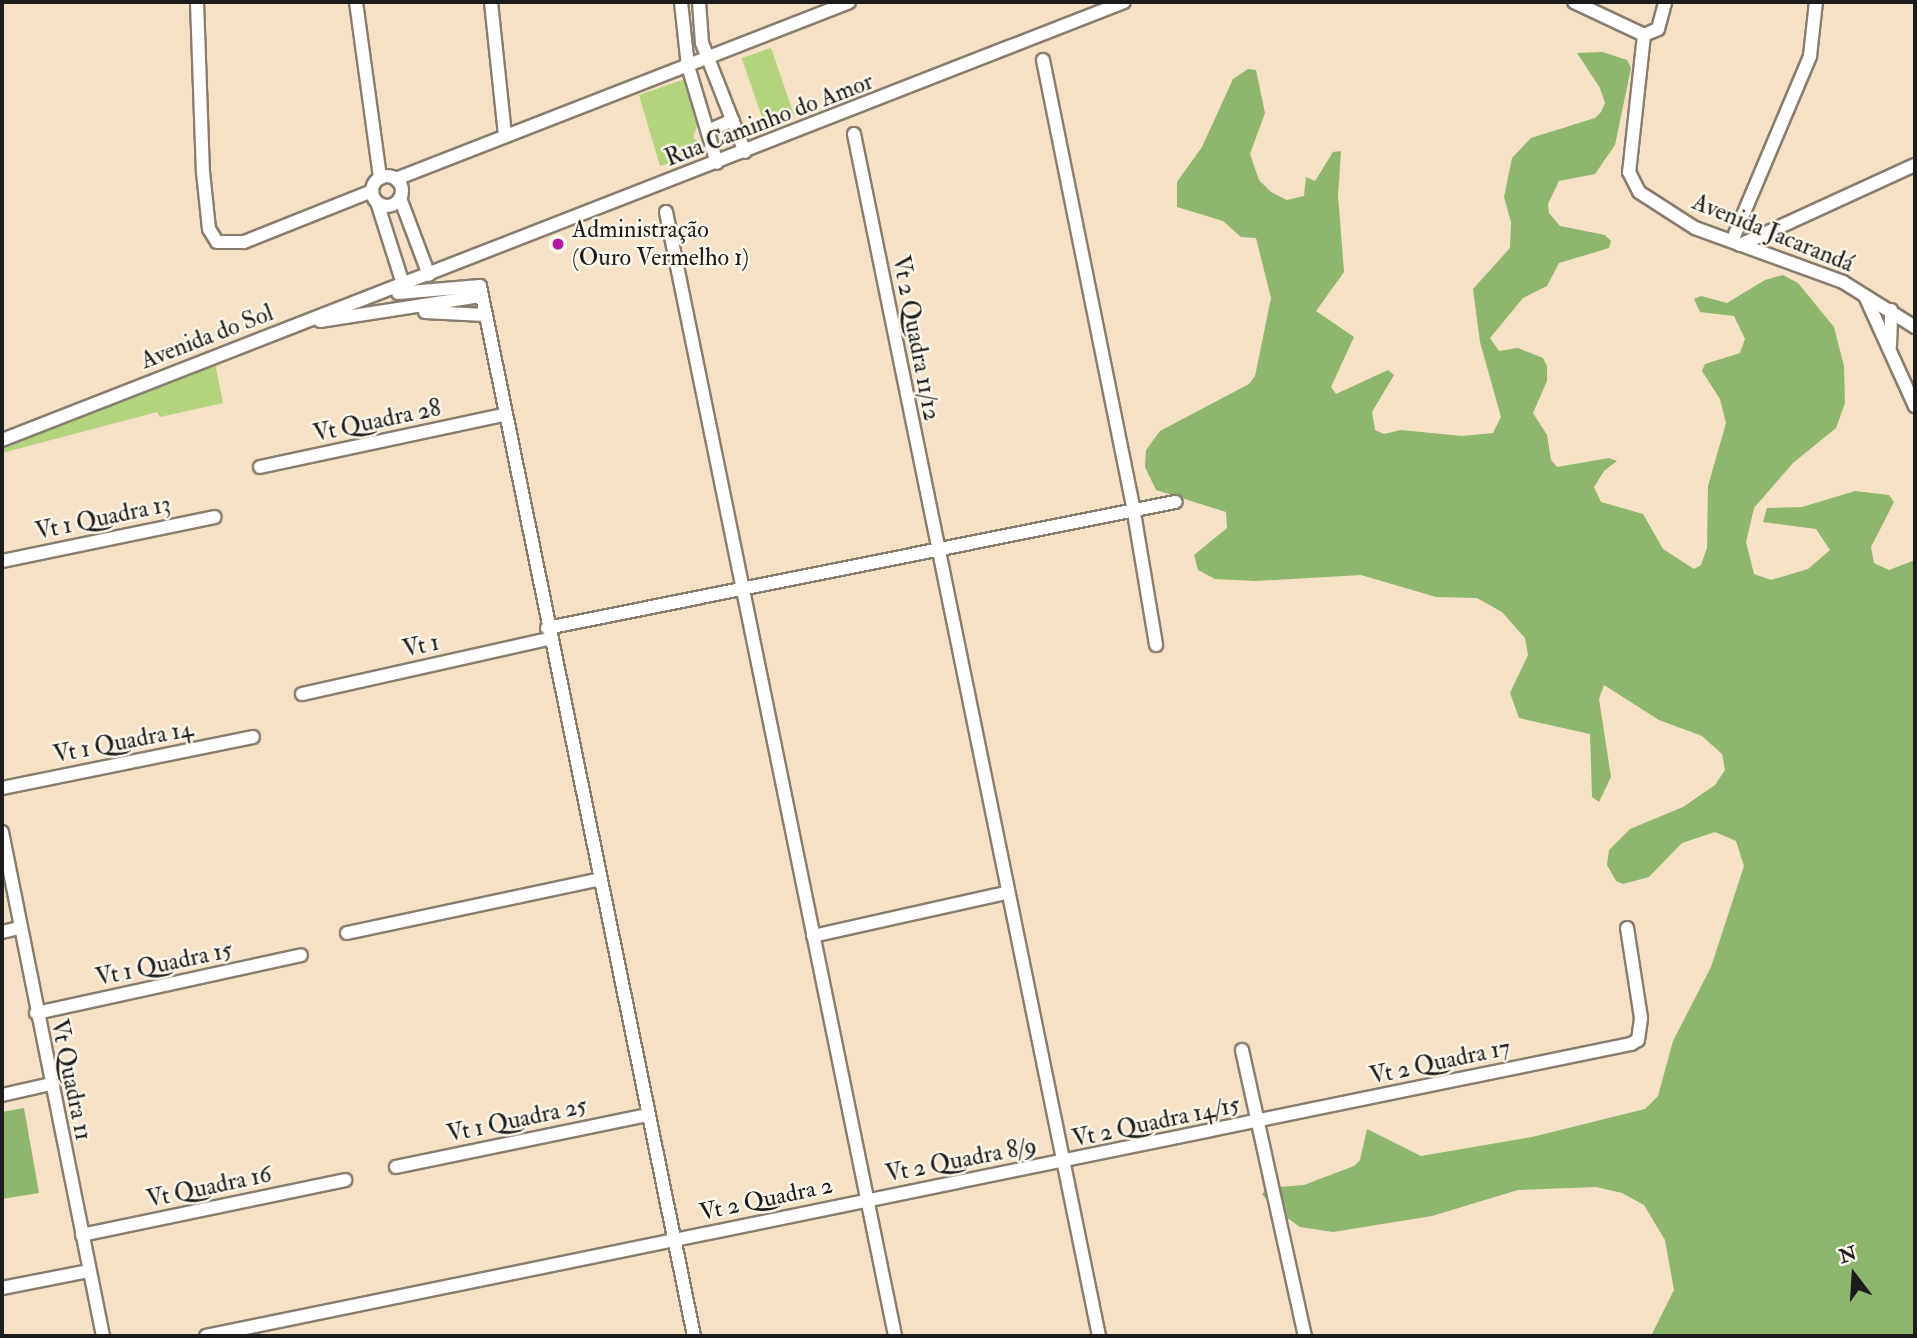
<!DOCTYPE html>
<html>
<head>
<meta charset="utf-8">
<style>
	body { margin:0 }
	#map { position:relative; width:1917px; height:1338px; overflow:hidden; background:#f5e1c5; font-family:"IM FELL Double Pica",serif }
	div>[style] { position:absolute }
	.green>* { inset:0; background:#b3d47c; transform-origin:0 0 }
	.forest>* { inset:0; background:#8eb66c }
	.roads { filter:drop-shadow(2px 0 #887e70) drop-shadow(-2px 0 #887e70) drop-shadow(0 2px #887e70) drop-shadow(0 -2px #887e70) }
	.minor>* { height:12px; margin:-6px; padding:0 6px; transform-origin:6px; border-radius:6px; background:#fff }
	.minor>.ring { margin:-6px; padding:0; box-sizing:content-box; background:none; border:12px solid #fff; border-radius:50% }
	.dots>* { width:19px; height:19px; translate:-50% -50%; box-sizing:border-box; border:4px solid #fbf7ec; border-radius:50% }
	span { translate:-50% -50%; white-space:nowrap; text-align:center; line-height:1.15; -webkit-text-stroke:5px #fbf7ec; paint-order:stroke }
	.street-label { font-size:24px; color:#1c1c1c }
	.poi-label { font-size:24px; color:#1c1c1c }
	.left { translate:0 -50%; text-align:left }
	.frame { position:absolute; inset:0; border:4px solid #1c1c1c; pointer-events:none }
	.north { position:absolute; left:1819px; top:1240px; width:70px; height:70px; -webkit-text-stroke:5px #fbf7ec; paint-order:stroke; rotate:343deg; font-size:19px; font-weight:700; line-height:28px; text-align:center; color:#1c1c1c }
	.north::after { content:''; display:block; margin:auto; width:24px; height:32px; background:#1c1c1c; clip-path:polygon(50% 0,100% 100%,50% 72%,0 100%) }
</style>
</head>
<body>
<div id="map">
	<div class="green">
		<div style="left:771px;top:48px;width:72px;height:31px;rotate:71deg"></div>
		<div style="clip-path:polygon(685px 79px,699px 120px,693px 138px,700px 143px,684px 159px,660px 166px,639px 95px)"></div>
		<div style="clip-path:polygon(215px 363px,223px 403px,160px 417px,157px 412px,2px 453px,2px 447px)"></div>
	</div>
	<div class="forest">
		<div style="clip-path:polygon(1602px 52px,1627px 60px,1631px 68px,1615px 145px,1595px 174px,1559px 181px,1548px 204px,1549px 213px,1560px 226px,1605px 235px,1611px 241px,1609px 248px,1559px 263px,1547px 286px,1523px 298px,1490px 338px,1499px 351px,1518px 348px,1543px 358px,1547px 366px,1547px 381px,1533px 413px,1547px 435px,1551px 460px,1557px 467px,1609px 458px,1617px 461px,1604px 471px,1594px 487px,1601px 502px,1643px 514px,1663px 549px,1694px 569px,1701px 565px,1707px 548px,1708px 486px,1726px 423px,1720px 399px,1702px 371px,1705px 364px,1740px 353px,1745px 339px,1734px 316px,1700px 312px,1694px 299px,1701px 296px,1727px 303px,1765px 280px,1783px 275px,1798px 283px,1834px 327px,1844px 366px,1845px 403px,1836px 428px,1793px 463px,1754px 508px,1746px 542px,1754px 574px,1771px 580px,1808px 569px,1830px 550px,1816px 529px,1763px 522px,1767px 508px,1802px 507px,1855px 491px,1889px 495px,1894px 502px,1871px 547px,1874px 563px,1889px 570px,1915px 560px,1915px 1336px,1651px 1336px,1674px 1290px,1665px 1240px,1644px 1205px,1622px 1193px,1596px 1187px,1518px 1190px,1432px 1216px,1333px 1232px,1300px 1227px,1273px 1208px,1262px 1194px,1268px 1188px,1304px 1185px,1354px 1166px,1360px 1160px,1367px 1129px,1421px 1156px,1532px 1137px,1645px 1109px,1658px 1096px,1673px 1041px,1711px 967px,1744px 866px,1736px 841px,1715px 832px,1682px 843px,1649px 877px,1623px 884px,1616px 881px,1607px 865px,1609px 850px,1630px 829px,1683px 807px,1715px 785px,1725px 770px,1722px 754px,1702px 736px,1659px 720px,1604px 685px,1599px 699px,1611px 777px,1599px 802px,1592px 797px,1590px 734px,1519px 718px,1510px 693px,1528px 655px,1525px 638px,1502px 612px,1477px 598px,1436px 597px,1361px 575px,1255px 581px,1215px 579px,1198px 570px,1194px 555px,1227px 528px,1226px 512px,1156px 490px,1145px 467px,1146px 450px,1160px 431px,1249px 384px,1255px 376px,1271px 298px,1256px 238px,1241px 237px,1223px 221px,1177px 207px,1177px 182px,1202px 147px,1233px 79px,1248px 69px,1256px 70px,1265px 113px,1250px 154px,1259px 180px,1271px 192px,1287px 200px,1304px 196px,1306px 177px,1315px 181px,1333px 152px,1341px 151px,1338px 195px,1344px 272px,1316px 311px,1354px 337px,1331px 387px,1336px 394px,1388px 370px,1394px 375px,1372px 412px,1375px 430px,1384px 434px,1401px 430px,1462px 436px,1493px 433px,1501px 417px,1480px 342px,1473px 289px,1510px 248px,1511px 222px,1504px 197px,1512px 158px,1531px 138px,1595px 118px,1601px 112px,1605px 103px,1600px 88px,1577px 53px)"></div>
		<div style="clip-path:polygon(24px 1108px,39px 1193px,2px 1199px,2px 1112px)"></div>
	</div>
	<div class="roads">
		<div class="minor">
			<div style="left:197px;top:2px;width:170px;rotate:88deg"></div>
			<div style="left:203px;top:172px;width:57px;rotate:84deg"></div>
			<div style="left:209px;top:229px;width:15px;rotate:58deg"></div>
			<div style="left:217px;top:242px;width:27px"></div>
			<div style="left:244px;top:242px;width:138px;rotate:-21.7deg"></div>
			<div style="left:356px;top:2px;width:178px;rotate:82.2deg"></div>
			<div style="left:491px;top:2px;width:135px;rotate:84deg"></div>
			<div style="left:681px;top:2px;width:64px;rotate:83.8deg"></div>
			<div style="left:688px;top:66px;width:101px;rotate:73.4deg"></div>
			<div style="left:699px;top:2px;width:41px;rotate:85.8deg"></div>
			<div style="left:702px;top:43px;width:117px;rotate:68.5deg"></div>
			<div style="left:1574px;top:2px;width:77px;rotate:25.2deg"></div>
			<div style="left:1644px;top:35px;width:138px;rotate:96.2deg"></div>
			<div style="left:1629px;top:172px;width:22px;rotate:63deg"></div>
			<div style="left:1639px;top:192px;width:67px;rotate:32.7deg"></div>
			<div style="left:1695px;top:228px;width:158px;rotate:20deg"></div>
			<div style="left:1843px;top:282px;width:85px;rotate:32deg"></div>
			<div style="left:1644px;top:35px;width:15px;rotate:-23deg"></div>
			<div style="left:1658px;top:29px;width:28px;rotate:-75deg"></div>
			<div style="left:1043px;top:60px;width:456px;rotate:78.6deg"></div>
			<div style="left:1133px;top:507px;width:140px;rotate:80.5deg"></div>
			<div style="left:708px;top:131px;width:27px;rotate:-24deg"></div>
			<div style="left:854px;top:134px;width:1227px;rotate:78.48deg"></div>
			<div class="ring" style="left:372px;top:176px;width:18px;height:18px"></div>
			<div style="left:396px;top:179px;width:486px;rotate:-21.3deg"></div>
			<div style="left:400px;top:198px;width:82px;rotate:69.4deg"></div>
			<div style="left:377px;top:202px;width:86px;rotate:72.4deg"></div>
			<div style="left:666px;top:212px;width:1147px;rotate:78.48deg"></div>
			<div style="left:1732px;top:241px;width:201px;rotate:-67.1deg"></div>
			<div style="left:1810px;top:56px;width:54px;rotate:-83.7deg"></div>
			<div style="left:1740px;top:245px;width:192px;rotate:-24.6deg"></div>
			<div style="left:398px;top:293px;width:82px;rotate:-4.9deg"></div>
			<div style="left:480px;top:286px;width:1072px;rotate:78.48deg"></div>
			<div style="left:1865px;top:296px;width:121px;rotate:65.6deg"></div>
			<div style="left:425px;top:312px;width:60px;rotate:2.9deg"></div>
			<div style="left:320px;top:321px;width:164px;rotate:-8.8deg"></div>
			<div style="left:1890px;top:346px;width:36px;rotate:-88deg"></div>
			<div style="left:2px;top:440px;width:1204px;rotate:-21.32deg"></div>
			<div style="left:260px;top:467px;width:249px;rotate:-12.1deg"></div>
			<div style="left:2px;top:561px;width:217px;rotate:-11.7deg"></div>
			<div style="left:547px;top:628px;width:641px;rotate:-11.35deg"></div>
			<div style="left:302px;top:694px;width:253px;rotate:-12.6deg"></div>
			<div style="left:2px;top:788px;width:256px;rotate:-11.5deg"></div>
			<div style="left:2px;top:832px;width:514px;rotate:78.67deg"></div>
			<div style="left:2px;top:932px;width:17px;rotate:-13deg"></div>
			<div style="left:347px;top:933px;width:259px;rotate:-12deg"></div>
			<div style="left:813px;top:936px;width:198px;rotate:-12.6deg"></div>
			<div style="left:36px;top:1013px;width:271px;rotate:-12.3deg"></div>
			<div style="left:1242px;top:1050px;width:293px;rotate:77.6deg"></div>
			<div style="left:2px;top:1095px;width:50px;rotate:-12.7deg"></div>
			<div style="left:396px;top:1167px;width:255px;rotate:-11.7deg"></div>
			<div style="left:82px;top:1235px;width:269px;rotate:-11.8deg"></div>
			<div style="left:2px;top:1288px;width:89px;rotate:-11.1deg"></div>
			<div style="left:206px;top:1336px;width:1455px;rotate:-11.58deg"></div>
			<div style="left:1631px;top:1044px;width:8px;rotate:-30deg"></div>
			<div style="left:1638px;top:1040px;width:22px;rotate:-82deg"></div>
			<div style="left:1641px;top:1018px;width:91px;rotate:-98.8deg"></div>
		</div>
	</div>
	<div class="dots">
		<div style="left:558px;top:244px;background:#b5179e"></div>
	</div>
	<div class="street-label">
		<span style="left:769px;top:120px;rotate:-21deg">Rua Caminho do Amor</span>
		<span style="left:1773px;top:233px;rotate:22deg">Avenida Jacarandá</span>
		<span style="left:207px;top:337px;rotate:-21deg">Avenida do Sol</span>
		<span style="left:916px;top:338px;rotate:79deg">Vt 2 Quadra 11/12</span>
		<span style="left:377px;top:421px;rotate:-12deg">Vt Quadra 28</span>
		<span style="left:103px;top:518px;rotate:-12deg">Vt 1 Quadra 13</span>
		<span style="left:421px;top:646px;rotate:-13deg">Vt 1</span>
		<span style="left:123px;top:742px;rotate:-11deg">Vt 1 Quadra 14</span>
		<span style="left:164px;top:964px;rotate:-12deg">Vt 1 Quadra 15</span>
		<span style="left:1440px;top:1062px;rotate:-12deg">Vt 2 Quadra 17</span>
		<span style="left:71px;top:1080px;rotate:78deg">Vt Quadra 11</span>
		<span style="left:517px;top:1120px;rotate:-12deg">Vt 1 Quadra 25</span>
		<span style="left:1156px;top:1122px;rotate:-12deg">Vt 2 Quadra 14/15</span>
		<span style="left:961px;top:1160px;rotate:-11deg">Vt 2 Quadra 8/9</span>
		<span style="left:209px;top:1187px;rotate:-12deg">Vt Quadra 16</span>
		<span style="left:766px;top:1199px;rotate:-12deg">Vt 2 Quadra 2</span>
	</div>
	<div class="poi-label">
		<span class="left" style="left:572px;top:244px">Administração<br>(Ouro Vermelho 1)</span>
	</div>
	<div class="frame"></div>
	<div class="north">N</div>
</div>
</body>
</html>
